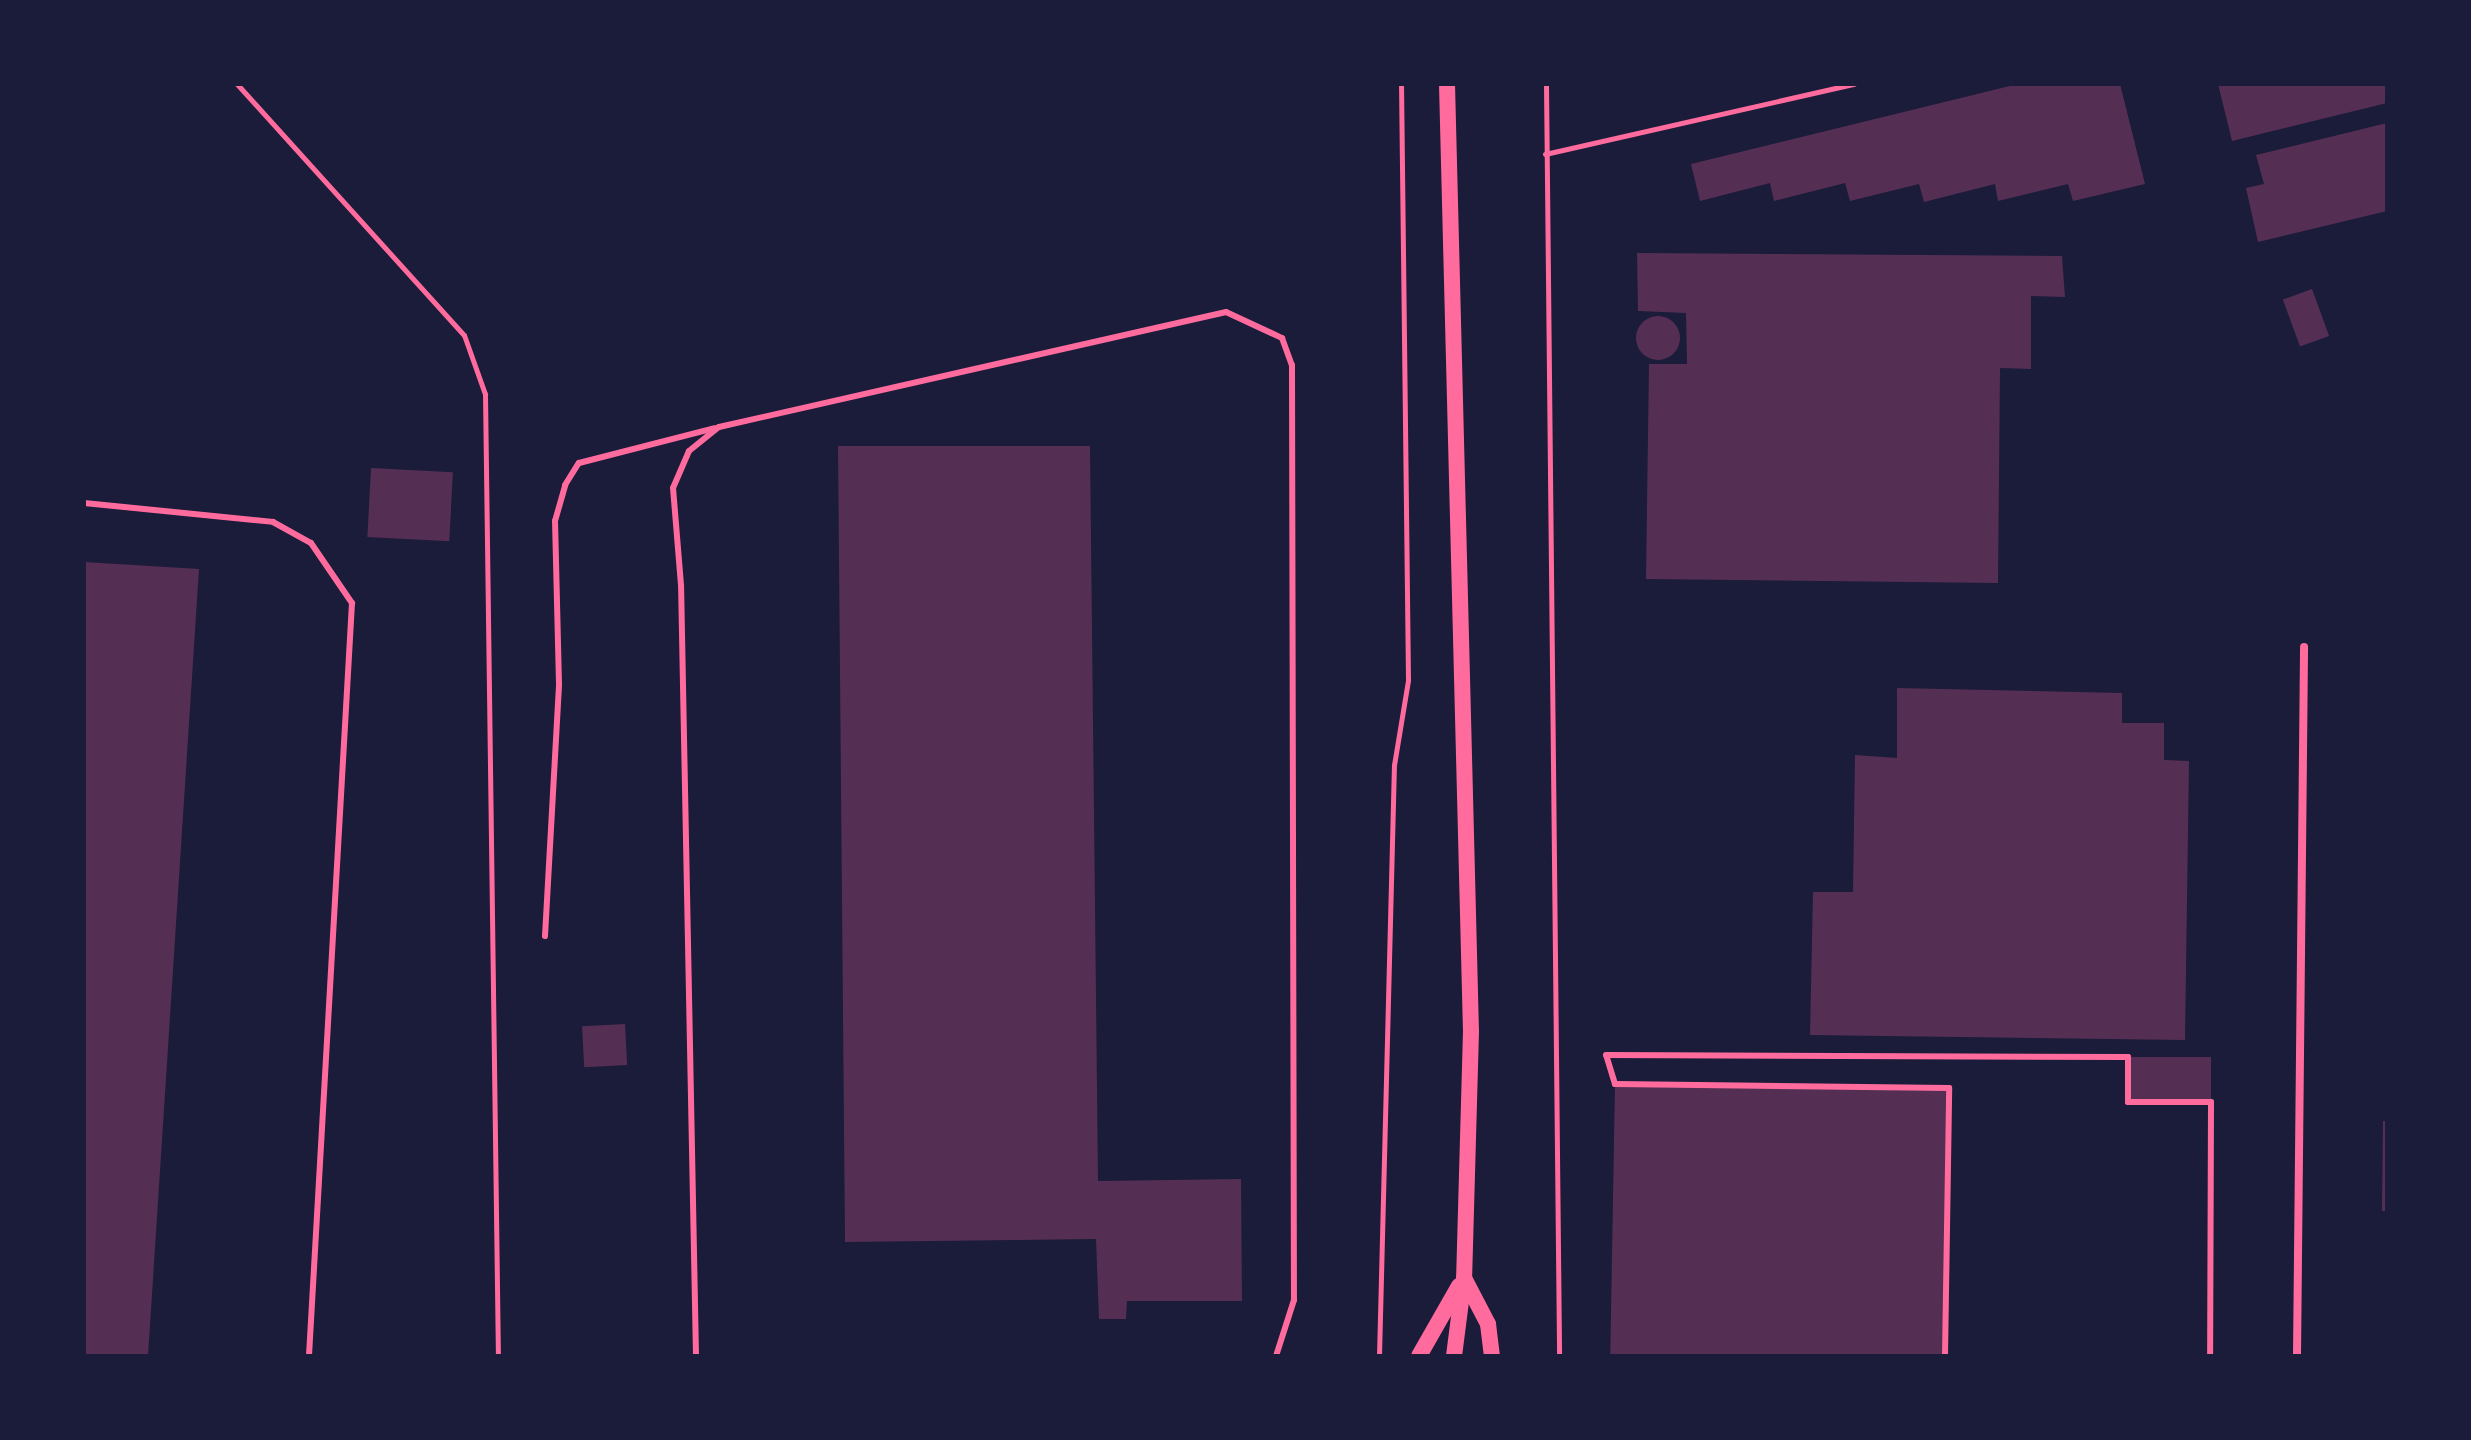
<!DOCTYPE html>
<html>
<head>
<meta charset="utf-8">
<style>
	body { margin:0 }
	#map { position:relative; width:2471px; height:1440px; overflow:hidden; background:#1b1b3a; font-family:Signika,sans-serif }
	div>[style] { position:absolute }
	.building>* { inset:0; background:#542f53; transform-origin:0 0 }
	.round { border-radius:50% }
	.path>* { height:5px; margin:-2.5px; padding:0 2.5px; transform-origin:2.5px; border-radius:2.5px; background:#ff6b9d }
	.service>* { height:6px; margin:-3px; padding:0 3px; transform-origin:3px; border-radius:3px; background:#ff6b9d }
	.minor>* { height:8px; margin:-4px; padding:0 4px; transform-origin:4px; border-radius:4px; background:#ff6b9d }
	.secondary>* { height:16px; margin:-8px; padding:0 8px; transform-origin:8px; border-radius:8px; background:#ff6b9d }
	span { translate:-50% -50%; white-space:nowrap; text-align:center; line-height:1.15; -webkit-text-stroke:6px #1b1b3a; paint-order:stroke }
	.frame { position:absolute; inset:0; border:86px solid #1b1b3a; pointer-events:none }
</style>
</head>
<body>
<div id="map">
	<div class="building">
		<div style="clip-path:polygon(2018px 84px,2120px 84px,2145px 184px,2073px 201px,2068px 184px,1998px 201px,1995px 184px,1924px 202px,1919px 184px,1850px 201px,1845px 183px,1774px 201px,1770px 183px,1700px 201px,1691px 164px)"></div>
		<div style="clip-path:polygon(2218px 84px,2387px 84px,2387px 103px,2232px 141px)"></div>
		<div style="clip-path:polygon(2387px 123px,2387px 211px,2258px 242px,2246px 188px,2264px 184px,2256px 155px)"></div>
		<div style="clip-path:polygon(1637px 253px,2062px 256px,2065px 297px,2031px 296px,2031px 369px,2000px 368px,1998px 583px,1646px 579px,1649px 364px,1687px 364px,1686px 313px,1638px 311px)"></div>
		<div style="left:2312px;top:289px;width:50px;height:31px;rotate:70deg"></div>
		<div class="round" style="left:1636px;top:316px;width:44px;height:44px"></div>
		<div style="clip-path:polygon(838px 446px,1090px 446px,1098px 1181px,1241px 1179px,1242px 1301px,1127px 1301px,1126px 1319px,1099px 1319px,1096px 1239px,845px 1242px)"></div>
		<div style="left:371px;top:468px;width:82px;height:69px;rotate:3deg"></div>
		<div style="clip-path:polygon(84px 562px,199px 569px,148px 1356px,84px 1356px)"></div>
		<div style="clip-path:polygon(1897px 688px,2122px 693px,2122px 723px,2164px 723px,2164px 760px,2189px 761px,2185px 1040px,1810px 1035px,1813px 892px,1853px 892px,1855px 755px,1897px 758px)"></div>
		<div style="left:625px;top:1024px;width:41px;height:43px;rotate:87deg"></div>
		<div style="left:2128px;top:1057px;width:83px;height:45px"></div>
		<div style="left:1615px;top:1084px;width:334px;height:272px;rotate:1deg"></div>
		<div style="clip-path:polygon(2383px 1121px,2387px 1121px,2387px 1211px,2382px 1211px)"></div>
	</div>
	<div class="path">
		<div style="left:237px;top:84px;width:338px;rotate:47.9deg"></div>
		<div style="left:464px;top:335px;width:63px;rotate:70.4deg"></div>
		<div style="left:485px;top:394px;width:962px;rotate:89.23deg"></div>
		<div style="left:1546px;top:84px;width:1272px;rotate:89.41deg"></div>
		<div style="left:1545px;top:154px;width:317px;rotate:-12.8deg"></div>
		<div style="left:1379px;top:1356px;width:591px;rotate:-88.55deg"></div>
		<div style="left:1394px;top:765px;width:86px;rotate:-80.6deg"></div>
		<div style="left:1408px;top:680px;width:596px;rotate:-90.67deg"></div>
	</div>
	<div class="service">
		<div style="left:84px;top:503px;width:190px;rotate:5.7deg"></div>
		<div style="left:273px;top:522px;width:43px;rotate:28.9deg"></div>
		<div style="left:311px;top:543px;width:73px;rotate:55.7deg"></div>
		<div style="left:352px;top:603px;width:754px;rotate:93.27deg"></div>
		<div style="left:545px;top:936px;width:252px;rotate:-86.8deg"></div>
		<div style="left:559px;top:684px;width:163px;rotate:-91.4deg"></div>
		<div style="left:555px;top:521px;width:37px;rotate:-74deg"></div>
		<div style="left:565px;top:485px;width:26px;rotate:-58deg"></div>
		<div style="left:579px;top:463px;width:140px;rotate:-14.4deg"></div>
		<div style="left:696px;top:1356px;width:771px;rotate:-91.11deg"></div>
		<div style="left:681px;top:585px;width:97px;rotate:-94.7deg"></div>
		<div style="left:673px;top:488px;width:40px;rotate:-66.6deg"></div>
		<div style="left:689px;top:451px;width:38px;rotate:-39deg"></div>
		<div style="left:719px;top:427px;width:520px;rotate:-12.78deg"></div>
		<div style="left:1226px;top:312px;width:62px;rotate:24.9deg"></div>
		<div style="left:1282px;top:338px;width:29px;rotate:70deg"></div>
		<div style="left:1292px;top:365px;width:935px;rotate:89.88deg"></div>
		<div style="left:1294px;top:1300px;width:59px;rotate:107.8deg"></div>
		<div style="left:1945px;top:1356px;width:268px;rotate:-89.1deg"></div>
		<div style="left:1949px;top:1088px;width:334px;rotate:-179.3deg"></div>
		<div style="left:1615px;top:1084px;width:30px;rotate:-107deg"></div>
		<div style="left:1606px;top:1055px;width:522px;rotate:0.22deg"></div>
		<div style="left:2128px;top:1057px;width:45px;rotate:90deg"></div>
		<div style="left:2128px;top:1102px;width:83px"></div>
		<div style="left:2211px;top:1102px;width:254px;rotate:90.2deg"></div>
	</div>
	<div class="minor">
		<div style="left:2297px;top:1356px;width:709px;rotate:-89.43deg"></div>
	</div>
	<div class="secondary">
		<div style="left:1447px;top:84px;width:947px;rotate:88.55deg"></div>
		<div style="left:1471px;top:1031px;width:247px;rotate:91.6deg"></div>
		<div style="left:1464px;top:1278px;width:79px;rotate:97.3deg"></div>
		<div style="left:1464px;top:1278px;width:52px;rotate:62.4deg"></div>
		<div style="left:1488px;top:1324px;width:32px;rotate:83deg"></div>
		<div style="left:1419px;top:1356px;width:81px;rotate:-60.3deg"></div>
	</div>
	<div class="frame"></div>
</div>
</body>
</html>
